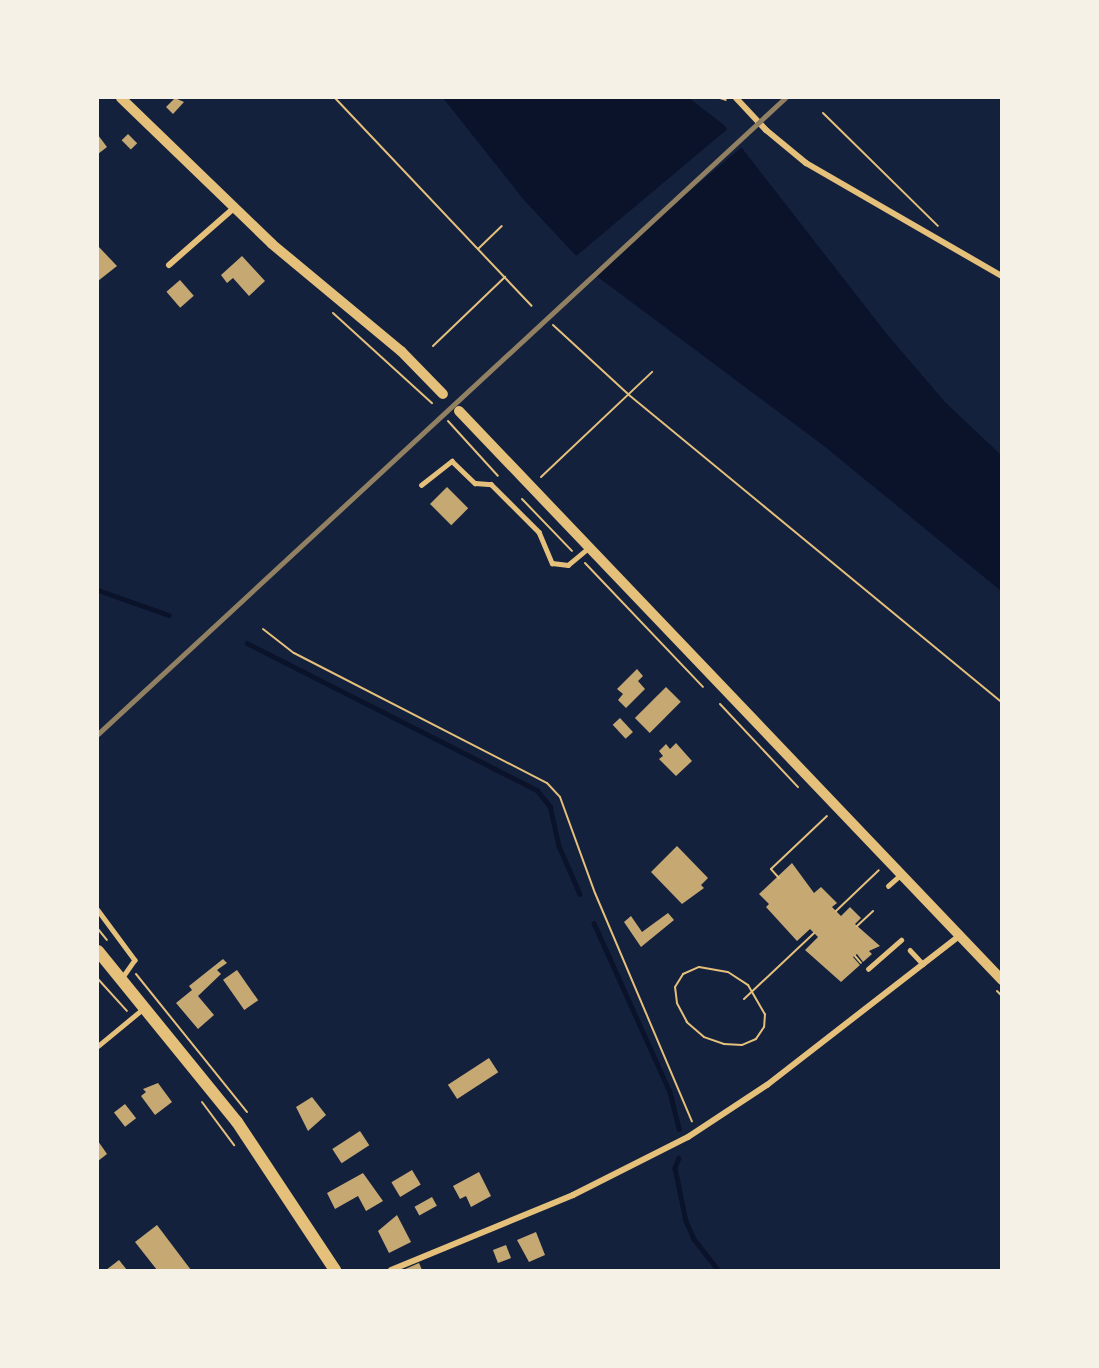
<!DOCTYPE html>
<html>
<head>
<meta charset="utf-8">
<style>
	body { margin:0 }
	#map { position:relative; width:1099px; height:1368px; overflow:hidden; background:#14213d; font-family:Inter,sans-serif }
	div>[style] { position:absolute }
	.water>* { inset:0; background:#0b132b }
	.pier>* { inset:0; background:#14213d; transform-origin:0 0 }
	.stream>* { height:4.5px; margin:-2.25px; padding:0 2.25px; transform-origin:2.25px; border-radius:2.25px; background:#0b132b }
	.building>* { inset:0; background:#c6a872; transform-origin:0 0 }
	.path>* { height:2px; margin:-1px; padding:0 1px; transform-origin:1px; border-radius:1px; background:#e5c07b }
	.service>* { height:4.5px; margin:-2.25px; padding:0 2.25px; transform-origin:2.25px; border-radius:2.25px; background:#e5c07b }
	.minor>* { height:6px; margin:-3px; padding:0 3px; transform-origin:3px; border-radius:3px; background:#e5c07b }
	.tertiary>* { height:10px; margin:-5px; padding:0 5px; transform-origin:5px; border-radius:5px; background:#e5c07b }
	.secondary>* { height:12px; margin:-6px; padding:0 6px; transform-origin:6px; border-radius:6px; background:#e5c07b }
	.rail>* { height:4.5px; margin:-2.25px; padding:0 2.25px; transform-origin:2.25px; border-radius:2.25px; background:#918062 }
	span { translate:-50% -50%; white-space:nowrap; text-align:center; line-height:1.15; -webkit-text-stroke:5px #f6f1e7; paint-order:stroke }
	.frame { position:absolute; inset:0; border:99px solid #f6f1e7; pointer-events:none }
</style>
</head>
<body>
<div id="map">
	<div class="water">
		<div style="clip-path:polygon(443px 98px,689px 98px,724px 125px,886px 333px,945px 402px,1001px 455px,1001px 591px,824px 446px,591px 272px,523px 199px)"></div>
	</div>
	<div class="pier">
		<div style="left:730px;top:127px;width:23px;height:205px;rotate:50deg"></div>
	</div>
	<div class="stream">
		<div style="left:98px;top:590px;width:75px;rotate:19.4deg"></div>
		<div style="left:247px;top:643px;width:325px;rotate:26.9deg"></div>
		<div style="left:537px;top:790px;width:21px;rotate:51deg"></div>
		<div style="left:550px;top:806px;width:41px;rotate:77.3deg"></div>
		<div style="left:559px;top:846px;width:52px;rotate:66.4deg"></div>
		<div style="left:594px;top:923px;width:185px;rotate:65.8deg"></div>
		<div style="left:670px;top:1092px;width:38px;rotate:76deg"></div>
		<div style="left:679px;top:1158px;width:11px;rotate:112deg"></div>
		<div style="left:675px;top:1168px;width:54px;rotate:78.3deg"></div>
		<div style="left:686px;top:1221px;width:20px;rotate:66deg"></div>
		<div style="left:694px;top:1239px;width:39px;rotate:52deg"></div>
	</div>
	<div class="building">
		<div style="clip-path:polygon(175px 98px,184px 102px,173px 114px,166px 107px)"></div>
		<div style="left:128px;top:134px;width:13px;height:9px;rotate:45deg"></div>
		<div style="clip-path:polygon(98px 135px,107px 147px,98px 154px)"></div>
		<div style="clip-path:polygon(98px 246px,117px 266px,98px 281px)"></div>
		<div style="clip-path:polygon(242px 256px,265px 281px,249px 296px,233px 278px,227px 283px,221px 275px)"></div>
		<div style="left:180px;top:280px;width:21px;height:18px;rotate:49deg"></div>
		<div style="left:447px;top:487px;width:30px;height:24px;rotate:45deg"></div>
		<div style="clip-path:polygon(637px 669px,643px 676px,638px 681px,645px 689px,626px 708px,618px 700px,623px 694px,617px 689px)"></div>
		<div style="left:666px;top:687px;width:21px;height:44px;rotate:45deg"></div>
		<div style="left:620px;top:718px;width:19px;height:10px;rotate:47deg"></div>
		<div style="clip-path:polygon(676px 743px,692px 761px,676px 776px,659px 759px,663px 756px,659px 751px,666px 744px,670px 749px)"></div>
		<div style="clip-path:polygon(677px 846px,708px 878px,701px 885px,704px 888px,682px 904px,651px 872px)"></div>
		<div style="clip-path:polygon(792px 863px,814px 893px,821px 887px,837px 903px,832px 907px,841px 916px,850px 907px,861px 918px,855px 924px,880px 946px,869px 951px,872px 954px,863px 962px,857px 954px,853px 957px,860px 965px,841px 982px,805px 950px,818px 937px,810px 929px,797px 941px,766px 907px,769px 904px,759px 894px)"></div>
		<div style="clip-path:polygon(668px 913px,674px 920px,641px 947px,624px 922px,631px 916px,642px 932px)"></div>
		<div style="clip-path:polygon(223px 959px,227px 963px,217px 970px,221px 974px,198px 996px,214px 1015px,198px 1029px,176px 1003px,192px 990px,189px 986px)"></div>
		<div style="left:237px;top:970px;width:37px;height:17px;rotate:55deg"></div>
		<div style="left:489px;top:1058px;width:17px;height:49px;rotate:57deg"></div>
		<div style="clip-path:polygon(158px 1083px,172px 1102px,155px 1115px,141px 1096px,146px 1092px,143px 1089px)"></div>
		<div style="clip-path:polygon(312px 1097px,326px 1115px,308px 1131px,296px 1107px)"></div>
		<div style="left:125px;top:1104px;width:18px;height:14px;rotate:52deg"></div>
		<div style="left:360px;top:1131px;width:17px;height:33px;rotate:57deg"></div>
		<div style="clip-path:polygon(98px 1141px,107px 1154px,98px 1161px)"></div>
		<div style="left:412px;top:1170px;width:17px;height:24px;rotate:59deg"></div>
		<div style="clip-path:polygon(479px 1172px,491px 1196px,471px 1207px,466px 1196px,460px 1199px,453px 1186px)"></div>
		<div style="clip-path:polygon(363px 1173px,383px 1201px,366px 1211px,358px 1196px,335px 1209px,327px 1193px)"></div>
		<div style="left:432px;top:1197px;width:10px;height:20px;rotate:61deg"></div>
		<div style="clip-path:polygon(397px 1215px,411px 1242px,389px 1253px,378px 1231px)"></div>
		<div style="clip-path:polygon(157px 1225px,191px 1270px,157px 1270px,135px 1242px)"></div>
		<div style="clip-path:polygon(536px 1232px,545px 1255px,529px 1262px,517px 1240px)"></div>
		<div style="left:506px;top:1245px;width:14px;height:14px;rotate:69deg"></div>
		<div style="clip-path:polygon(119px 1260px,127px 1270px,106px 1270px)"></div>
		<div style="clip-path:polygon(419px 1263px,422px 1270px,403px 1270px)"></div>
	</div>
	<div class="path">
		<div style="left:335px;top:98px;width:286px;rotate:46.6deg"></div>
		<div style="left:720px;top:98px;width:6px;rotate:18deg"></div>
		<div style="left:823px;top:113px;width:161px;rotate:44.5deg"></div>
		<div style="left:478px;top:249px;width:33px;rotate:-44deg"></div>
		<div style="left:333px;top:313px;width:134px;rotate:42.3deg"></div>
		<div style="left:553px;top:325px;width:103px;rotate:42.6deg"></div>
		<div style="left:629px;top:395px;width:483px;rotate:39.5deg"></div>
		<div style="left:433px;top:346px;width:100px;rotate:-43.8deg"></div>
		<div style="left:448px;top:421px;width:74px;rotate:47.7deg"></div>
		<div style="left:541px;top:477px;width:153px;rotate:-43.4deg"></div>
		<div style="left:522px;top:499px;width:72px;rotate:46.1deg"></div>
		<div style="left:585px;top:563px;width:171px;rotate:46.4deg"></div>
		<div style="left:263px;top:629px;width:39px;rotate:38deg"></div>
		<div style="left:294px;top:653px;width:284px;rotate:27.2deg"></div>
		<div style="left:547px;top:783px;width:19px;rotate:47deg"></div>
		<div style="left:560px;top:797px;width:102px;rotate:70deg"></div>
		<div style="left:595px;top:893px;width:248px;rotate:67deg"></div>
		<div style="left:720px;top:704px;width:114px;rotate:46.8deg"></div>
		<div style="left:779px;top:878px;width:12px;rotate:-132deg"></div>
		<div style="left:771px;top:869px;width:77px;rotate:-43.4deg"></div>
		<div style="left:836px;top:911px;width:59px;rotate:-43.6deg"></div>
		<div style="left:857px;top:926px;width:22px;rotate:-43deg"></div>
		<div style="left:98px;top:929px;width:14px;rotate:51deg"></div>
		<div style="left:855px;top:956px;width:9px;rotate:49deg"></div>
		<div style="left:699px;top:967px;width:29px;rotate:10deg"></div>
		<div style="left:728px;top:972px;width:24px;rotate:33deg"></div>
		<div style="left:748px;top:985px;width:34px;rotate:60deg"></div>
		<div style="left:765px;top:1014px;width:13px;rotate:94deg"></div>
		<div style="left:764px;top:1027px;width:14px;rotate:124deg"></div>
		<div style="left:756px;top:1039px;width:15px;rotate:157deg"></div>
		<div style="left:742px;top:1045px;width:18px;rotate:-177deg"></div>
		<div style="left:724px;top:1044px;width:21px;rotate:-161deg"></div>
		<div style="left:704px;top:1037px;width:23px;rotate:-139deg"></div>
		<div style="left:687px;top:1022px;width:21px;rotate:-118deg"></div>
		<div style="left:677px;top:1003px;width:16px;rotate:-97deg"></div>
		<div style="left:675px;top:987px;width:15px;rotate:-58deg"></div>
		<div style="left:683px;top:974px;width:17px;rotate:-24deg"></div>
		<div style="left:136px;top:974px;width:177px;rotate:51.2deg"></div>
		<div style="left:98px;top:979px;width:43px;rotate:47.8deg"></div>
		<div style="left:997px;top:991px;width:7px;rotate:45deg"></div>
		<div style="left:744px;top:999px;width:96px;rotate:-43.3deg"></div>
		<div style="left:202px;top:1102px;width:54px;rotate:53.3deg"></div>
	</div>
	<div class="service">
		<div style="left:421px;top:485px;width:39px;rotate:-38deg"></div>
		<div style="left:452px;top:461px;width:32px;rotate:44deg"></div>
		<div style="left:475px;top:483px;width:16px;rotate:4deg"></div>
		<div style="left:491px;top:484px;width:68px;rotate:45deg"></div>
		<div style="left:539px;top:532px;width:34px;rotate:67deg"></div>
		<div style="left:552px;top:563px;width:16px;rotate:7deg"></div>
		<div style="left:568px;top:565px;width:25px;rotate:-40deg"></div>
		<div style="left:888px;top:886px;width:15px;rotate:-42deg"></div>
		<div style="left:98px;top:910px;width:62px;rotate:53.5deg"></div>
		<div style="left:135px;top:960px;width:21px;rotate:125deg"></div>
		<div style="left:910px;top:950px;width:19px;rotate:47deg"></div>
		<div style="left:868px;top:969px;width:44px;rotate:-41.3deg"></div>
		<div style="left:98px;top:1046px;width:60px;rotate:-39.6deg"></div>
	</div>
	<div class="minor">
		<div style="left:736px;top:98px;width:44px;rotate:46.8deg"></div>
		<div style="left:766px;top:130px;width:52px;rotate:39.5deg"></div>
		<div style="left:806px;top:163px;width:226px;rotate:30deg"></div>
		<div style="left:169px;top:265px;width:88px;rotate:-41.3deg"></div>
		<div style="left:391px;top:1270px;width:197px;rotate:-22.4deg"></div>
		<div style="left:573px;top:1195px;width:129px;rotate:-26.8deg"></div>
		<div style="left:688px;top:1137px;width:95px;rotate:-33.4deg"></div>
		<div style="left:767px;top:1085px;width:243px;rotate:-37.8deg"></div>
	</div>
	<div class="tertiary">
		<div style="left:121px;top:98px;width:210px;rotate:44deg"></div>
		<div style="left:272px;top:244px;width:168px;rotate:39.7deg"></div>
		<div style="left:401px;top:351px;width:60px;rotate:45.7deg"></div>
		<div style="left:459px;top:411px;width:787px;rotate:46.34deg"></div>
	</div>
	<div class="secondary">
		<div style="left:98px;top:951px;width:220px;rotate:50.9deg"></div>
		<div style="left:237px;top:1122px;width:178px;rotate:56.5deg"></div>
	</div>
	<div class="rail">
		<div style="left:98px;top:734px;width:936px;rotate:-42.79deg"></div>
	</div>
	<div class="frame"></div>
</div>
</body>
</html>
